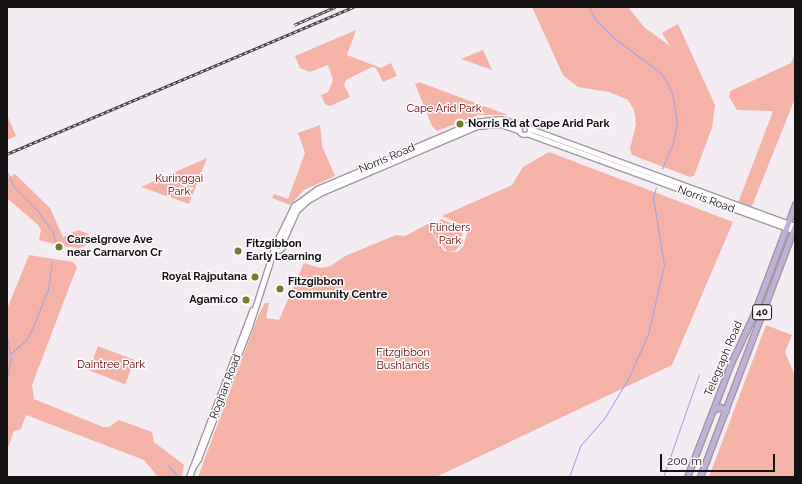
<!DOCTYPE html>
<html>
<head>
<meta charset="utf-8">
<style>
	body { margin:0 }
	#map { position:relative; width:802px; height:484px; overflow:hidden; background:#f4ecf3; font-family:Raleway,sans-serif }
	div>[style] { position:absolute }
	.green>* { inset:0; background:#f5b3a8; transform-origin:0 0 }
	.stream>* { height:1px; margin:-0.5px; padding:0 0.5px; transform-origin:0.5px; border-radius:0.5px; background:#95a8ea }
	.roads { filter:drop-shadow(1px 0 #9f989e) drop-shadow(-1px 0 #9f989e) drop-shadow(0 1px #9f989e) drop-shadow(0 -1px #9f989e) }
	.secondary>* { height:4.5px; margin:-2.25px; padding:0 2.25px; transform-origin:2.25px; border-radius:2.25px; background:#fff }
	.secondary>.ring { margin:-2.25px; padding:0; box-sizing:content-box; background:none; border:4.5px solid #fff; border-radius:50% }
	.primary>* { height:5px; margin:-2.5px; padding:0 2.5px; transform-origin:2.5px; border-radius:2.5px; background:#c1b1da }
	.rail>* { height:2.5px; margin-top:-1.25px; transform-origin:0; background:repeating-linear-gradient(90deg,#fefbfe 0 3px,#494448 0 6px); box-sizing:border-box; border-block:1px solid #494448 }
	.dots>* { width:11px; height:11px; translate:-50% -50%; box-sizing:border-box; border:2px solid #fefbfe; border-radius:50% }
	span { translate:-50% -50%; white-space:nowrap; text-align:center; line-height:1.15; -webkit-text-stroke:3px #fefbfe; paint-order:stroke }
	.shield-label span { padding:1px 3px; background:#fefbfe; border:1px solid; border-radius:3px; -webkit-text-stroke-width:0 }
	.shield-label { font-size:10px; color:#141113; font-weight:700 }
	.park-label { font-size:11px; color:#630100 }
	.poi-label { font-size:11px; color:#141113; font-weight:700 }
	.left { translate:0 -50%; text-align:left }
	.right { translate:-100% -50%; text-align:right }
	.street-label { font-size:11px; color:#141113 }
	.frame { position:absolute; inset:0; border:8px solid #141113; pointer-events:none }
	.scale { position:absolute; left:660px; top:454px; width:115px; height:18px; box-sizing:border-box; border:2px solid #141113; border-top:0; padding-left:5px; font-size:12px; line-height:14px; white-space:nowrap; color:#141113; -webkit-text-stroke:3px #fefbfe; paint-order:stroke }
</style>
</head>
<body>
<div id="map">
	<div class="green">
		<div style="clip-path:polygon(532px 7px,628px 7px,644px 27px,670px 46px,662px 33px,678px 24px,715px 105px,712px 128px,694px 176px,690px 177px,632px 155px,630px 149px,636px 124px,634px 110px,628px 100px,609px 92px,578px 87px,563px 75px)"></div>
		<div style="clip-path:polygon(356px 30px,347px 55px,381px 68px,391px 63px,397px 76px,383px 82px,376px 68px,372px 67px,346px 80px,344px 85px,350px 97px,330px 106px,325px 104px,321px 95px,328px 92px,333px 80px,328px 65px,310px 72px,300px 68px,295px 56px)"></div>
		<div style="clip-path:polygon(483px 50px,492px 70px,461px 59px)"></div>
		<div style="clip-path:polygon(795px 53px,795px 98px,790px 111px,752px 206px,738px 203px,773px 111px,737px 110px,729px 97px,730px 91px,791px 63px)"></div>
		<div style="clip-path:polygon(419px 82px,481px 105px,508px 115px,478px 115px,437px 131px,432px 126px,415px 84px)"></div>
		<div style="clip-path:polygon(7px 115px,16px 136px,7px 140px)"></div>
		<div style="clip-path:polygon(320px 125px,322px 146px,335px 176px,304px 190px,290px 205px,272px 198px,274px 194px,288px 199px,305px 153px,298px 133px)"></div>
		<div style="clip-path:polygon(549px 152px,733px 222px,672px 365px,436px 477px,198px 477px,259px 314px,265px 303px,269px 303px,266px 318px,279px 320px,304px 263px,320px 268px,331px 266px,345px 256px,396px 235px,405px 236px,428px 224px,431px 227px,431px 232px,444px 251px,457px 252px,463px 247px,467px 233px,458px 223px,442px 216px,512px 185px,523px 167px)"></div>
		<div style="clip-path:polygon(207px 158px,189px 204px,141px 187px)"></div>
		<div style="clip-path:polygon(15px 174px,50px 208px,63px 237px,78px 230px,89px 234px,85px 246px,80px 248px,62px 246px,39px 240px,41px 230px,38px 225px,7px 198px,7px 178px)"></div>
		<div style="clip-path:polygon(441px 219px,460px 227px,462px 231px,463px 243px,455px 251px,447px 251px,433px 234px,433px 227px)"></div>
		<div style="clip-path:polygon(29px 255px,73px 262px,77px 267px,32px 385px,34px 399px,103px 427px,109px 427px,119px 420px,152px 432px,154px 442px,184px 465px,182px 477px,158px 477px,144px 460px,26px 415px,21px 429px,14px 431px,7px 451px,7px 309px)"></div>
		<div style="clip-path:polygon(766px 325px,792px 335px,785px 352px,795px 376px,795px 477px,709px 477px)"></div>
		<div style="left:98px;top:346px;width:39px;height:26px;rotate:21deg"></div>
	</div>
	<div class="stream">
		<div style="left:589px;top:7px;width:13px;rotate:63deg"></div>
		<div style="left:595px;top:19px;width:27px;rotate:45deg"></div>
		<div style="left:614px;top:38px;width:57px;rotate:36.5deg"></div>
		<div style="left:660px;top:72px;width:12px;rotate:55deg"></div>
		<div style="left:667px;top:82px;width:12px;rotate:66deg"></div>
		<div style="left:672px;top:93px;width:29px;rotate:80deg"></div>
		<div style="left:677px;top:122px;width:21px;rotate:101deg"></div>
		<div style="left:673px;top:143px;width:28px;rotate:113deg"></div>
		<div style="left:7px;top:172px;width:17px;rotate:65deg"></div>
		<div style="left:14px;top:187px;width:31px;rotate:45deg"></div>
		<div style="left:36px;top:209px;width:29px;rotate:54deg"></div>
		<div style="left:53px;top:232px;width:10px;rotate:79deg"></div>
		<div style="left:7px;top:337px;width:22px;rotate:80deg"></div>
		<div style="left:11px;top:359px;width:18px;rotate:103deg"></div>
		<div style="left:11px;top:353px;width:21px;rotate:-41deg"></div>
		<div style="left:27px;top:339px;width:17px;rotate:-65deg"></div>
		<div style="left:34px;top:324px;width:38px;rotate:-68deg"></div>
		<div style="left:48px;top:289px;width:29px;rotate:-82deg"></div>
		<div style="left:168px;top:466px;width:16px;rotate:45deg"></div>
		<div style="left:569px;top:477px;width:33px;rotate:-70deg"></div>
		<div style="left:580px;top:446px;width:38px;rotate:-49deg"></div>
		<div style="left:605px;top:417px;width:47px;rotate:-59deg"></div>
		<div style="left:629px;top:377px;width:47px;rotate:-66.2deg"></div>
		<div style="left:648px;top:334px;width:71px;rotate:-76.9deg"></div>
		<div style="left:664px;top:265px;width:69px;rotate:-99.2deg"></div>
		<div style="left:653px;top:197px;width:10px;rotate:-73deg"></div>
		<div style="left:663px;top:477px;width:109px;rotate:-70.7deg"></div>
	</div>
	<div class="roads">
		<div class="secondary">
			<div class="ring" style="left:519px;top:124px;width:7.5px;height:7.5px"></div>
			<div style="left:531px;top:129px;width:281px;rotate:20.2deg"></div>
			<div style="left:529px;top:134px;width:283px;rotate:20deg"></div>
			<div class="ring" style="left:272.5px;top:240.5px;width:6.5px;height:6.5px"></div>
			<div style="left:277px;top:241px;width:39px;rotate:-64deg"></div>
			<div style="left:294px;top:206px;width:29px;rotate:-36deg"></div>
			<div style="left:317px;top:189px;width:172px;rotate:-23deg"></div>
			<div style="left:475px;top:122px;width:25px;rotate:-7deg"></div>
			<div style="left:500px;top:119px;width:22px;rotate:16deg"></div>
			<div style="left:282px;top:243px;width:35px;rotate:-66deg"></div>
			<div style="left:296px;top:211px;width:16px;rotate:-43deg"></div>
			<div style="left:308px;top:200px;width:14px;rotate:-30deg"></div>
			<div style="left:320px;top:193px;width:171px;rotate:-23.1deg"></div>
			<div style="left:477px;top:126px;width:23px;rotate:-5deg"></div>
			<div style="left:500px;top:124px;width:20px;rotate:18deg"></div>
			<div style="left:194px;top:465px;width:7px;rotate:-56deg"></div>
			<div style="left:198px;top:459px;width:142px;rotate:-68.9deg"></div>
			<div style="left:249px;top:327px;width:82px;rotate:-72.2deg"></div>
			<div style="left:189px;top:477px;width:178px;rotate:-69.2deg"></div>
		</div>
		<div class="primary">
			<div style="left:713px;top:410px;width:8px;rotate:-23deg"></div>
			<div style="left:720px;top:407px;width:7px;rotate:34deg"></div>
			<div style="left:687px;top:477px;width:122px;rotate:-68.9deg"></div>
			<div style="left:731px;top:363px;width:52px;rotate:-64.9deg"></div>
			<div style="left:753px;top:316px;width:120px;rotate:-69.4deg"></div>
			<div style="left:700px;top:477px;width:269px;rotate:-69.3deg"></div>
		</div>
	</div>
	<div class="rail">
		<div style="left:294px;top:25px;width:45px;rotate:-23.7deg"></div>
		<div style="left:7px;top:154px;width:377px;rotate:-23deg"></div>
	</div>
	<div class="dots">
		<div style="left:460px;top:124px;background:#6f7c29"></div>
		<div style="left:59px;top:247px;background:#6f7c29"></div>
		<div style="left:238px;top:251px;background:#6f7c29"></div>
		<div style="left:255px;top:277px;background:#6f7c29"></div>
		<div style="left:280px;top:289px;background:#6f7c29"></div>
		<div style="left:246px;top:300px;background:#6f7c29"></div>
	</div>
	<div class="shield-label">
		<span style="left:762px;top:312px">40</span>
	</div>
	<div class="park-label">
		<span style="left:444px;top:109px">Cape Arid Park</span>
		<span style="left:179px;top:186px">Kuringgai<br>Park</span>
		<span style="left:450px;top:235px">Flinders<br>Park</span>
		<span style="left:403px;top:360px">Fitzgibbon<br>Bushlands</span>
		<span style="left:111px;top:365px">Daintree Park</span>
	</div>
	<div class="poi-label">
		<span class="left" style="left:468px;top:124px">Norris Rd at Cape Arid Park</span>
		<span class="left" style="left:67px;top:247px">Carselgrove Ave<br>near Carnarvon Cr</span>
		<span class="left" style="left:246px;top:251px">Fitzgibbon<br>Early Learning</span>
		<span class="right" style="left:247px;top:277px">Royal Rajputana</span>
		<span class="left" style="left:288px;top:289px">Fitzgibbon<br>Community Centre</span>
		<span class="right" style="left:238px;top:300px">Agami.co</span>
	</div>
	<div class="street-label">
		<span style="left:387px;top:159px;rotate:-23deg">Norris Road</span>
		<span style="left:706px;top:200px;rotate:20deg">Norris Road</span>
		<span style="left:724px;top:359px;rotate:-67deg">Telegraph Road</span>
		<span style="left:226px;top:387px;rotate:-69deg">Roghan Road</span>
	</div>
	<div class="frame"></div>
	<div class="scale">200 m</div>
</div>
</body>
</html>
